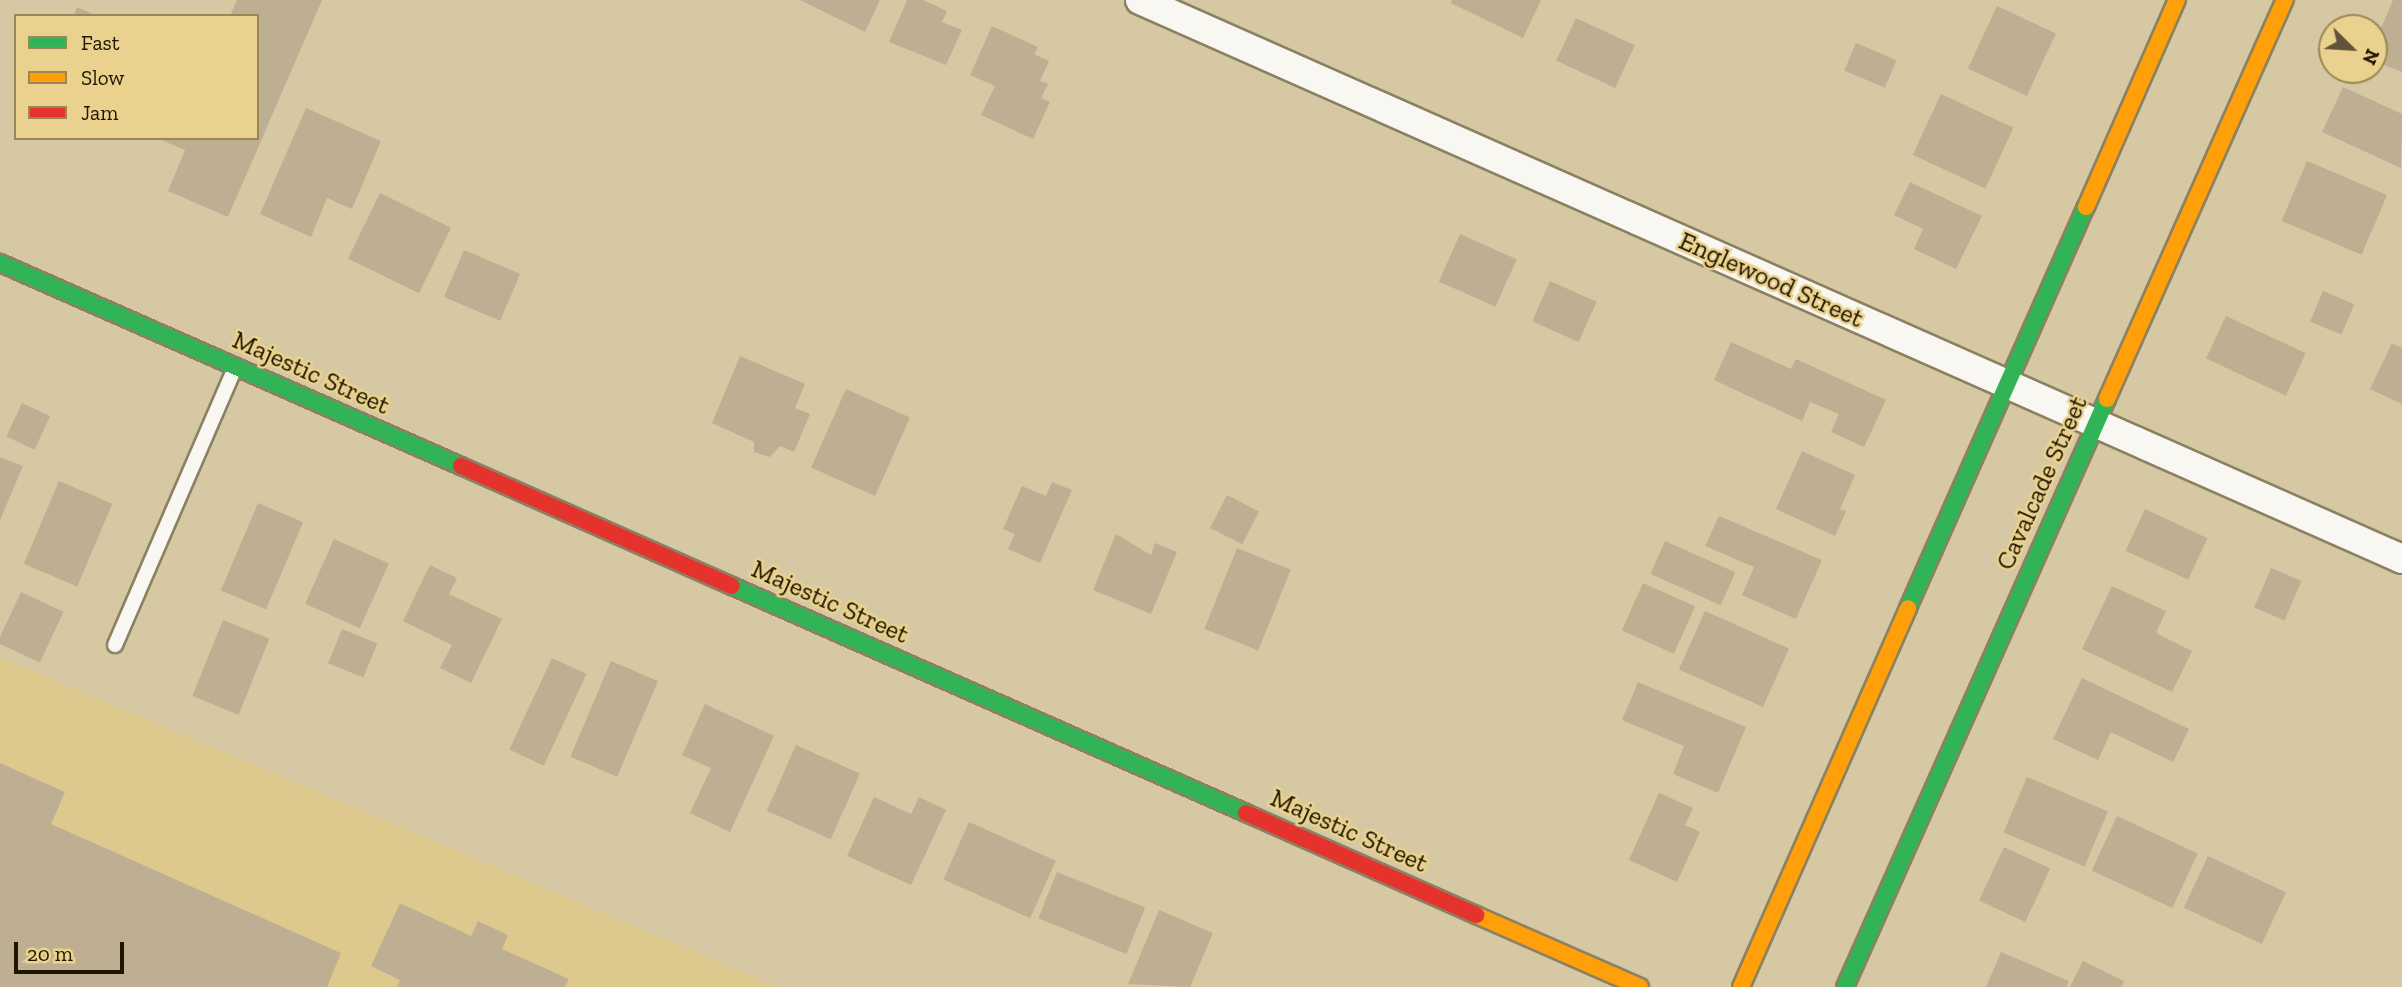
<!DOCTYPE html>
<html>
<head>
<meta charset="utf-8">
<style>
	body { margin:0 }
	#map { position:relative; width:2402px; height:987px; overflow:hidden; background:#d5c8a3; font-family:"Zilla Slab",serif }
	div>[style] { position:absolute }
	.built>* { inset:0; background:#ddc98e }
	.building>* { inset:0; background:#bfaf92; transform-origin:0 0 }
	.roads { filter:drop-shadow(2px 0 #8b8162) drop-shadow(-2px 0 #8b8162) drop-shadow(0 2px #8b8162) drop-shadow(0 -2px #8b8162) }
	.lane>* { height:14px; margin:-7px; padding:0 7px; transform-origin:7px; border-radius:7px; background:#f9f7f1 }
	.street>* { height:28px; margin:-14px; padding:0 14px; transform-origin:14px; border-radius:14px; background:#f9f7f1 }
	.fast>* { height:16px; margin:-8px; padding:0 8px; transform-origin:8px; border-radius:8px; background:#30b455 }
	.slow>* { height:16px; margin:-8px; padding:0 8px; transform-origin:8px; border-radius:8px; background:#ff9f0a }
	.jam>* { height:16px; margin:-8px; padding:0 8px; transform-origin:8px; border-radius:8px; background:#e5322d }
	span { translate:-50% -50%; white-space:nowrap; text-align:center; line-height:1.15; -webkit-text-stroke:5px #ead28e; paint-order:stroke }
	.street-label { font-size:26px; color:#1f1600 }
	.legend { position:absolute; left:14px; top:14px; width:245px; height:126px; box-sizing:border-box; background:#ead28e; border:2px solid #998755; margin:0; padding:9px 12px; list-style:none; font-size:21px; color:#1f1600 }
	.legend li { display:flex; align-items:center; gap:14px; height:35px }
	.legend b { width:35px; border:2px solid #998755 }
	.north { position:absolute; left:2318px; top:14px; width:70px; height:70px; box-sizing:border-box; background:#ead28e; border:2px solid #998755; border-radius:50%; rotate:114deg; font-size:19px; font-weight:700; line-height:28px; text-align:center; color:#1f1600 }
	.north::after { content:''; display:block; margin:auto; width:24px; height:32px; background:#5f5439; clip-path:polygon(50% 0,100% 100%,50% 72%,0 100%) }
	.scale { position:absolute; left:14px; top:942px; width:110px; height:32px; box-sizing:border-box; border:4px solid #1f1600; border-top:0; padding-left:9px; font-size:21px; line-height:24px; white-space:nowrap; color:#1f1600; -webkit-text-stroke:5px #ead28e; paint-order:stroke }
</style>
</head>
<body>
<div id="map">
	<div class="built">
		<div style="clip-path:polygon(0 657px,778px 987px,0 987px)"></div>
	</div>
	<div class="building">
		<div style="clip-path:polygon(237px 0,322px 0,228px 217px,168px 191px,185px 150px,157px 138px,257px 138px,257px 16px,230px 16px)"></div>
		<div style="clip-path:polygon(800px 0,880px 0,865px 32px)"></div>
		<div style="clip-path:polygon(907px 0,923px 0,947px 11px,942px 22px,962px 30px,946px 65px,889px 42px)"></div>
		<div style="clip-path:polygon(1452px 0,1541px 0,1523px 38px,1451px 3px)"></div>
		<div style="clip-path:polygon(2393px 0,2402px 0,2402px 72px,2374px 61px,2374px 45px)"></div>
		<div style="left:1997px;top:6px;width:65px;height:69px;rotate:25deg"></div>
		<div style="clip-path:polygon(77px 7px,97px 16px,74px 16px)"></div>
		<div style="left:1576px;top:18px;width:65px;height:47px;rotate:25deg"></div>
		<div style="clip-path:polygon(992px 26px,1038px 47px,1034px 54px,1049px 61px,1040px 81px,1048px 84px,1041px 98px,1050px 102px,1033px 139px,981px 115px,995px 86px,970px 75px)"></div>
		<div style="left:1856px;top:43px;width:44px;height:30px;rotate:23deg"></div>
		<div style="clip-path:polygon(2343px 87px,2402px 114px,2401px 168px,2322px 132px)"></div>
		<div style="left:1941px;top:94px;width:80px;height:67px;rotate:25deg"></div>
		<div style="clip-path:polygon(306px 108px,381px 141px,352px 209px,327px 198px,311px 237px,260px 214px)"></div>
		<div style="left:2307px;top:161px;width:87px;height:65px;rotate:23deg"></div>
		<div style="clip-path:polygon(1910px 182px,1982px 216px,1956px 269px,1914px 249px,1923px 229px,1894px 215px)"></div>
		<div style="left:380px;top:193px;width:79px;height:73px;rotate:26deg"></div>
		<div style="left:1460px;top:234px;width:62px;height:52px;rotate:24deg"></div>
		<div style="left:464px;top:250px;width:61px;height:51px;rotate:23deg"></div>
		<div style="left:1550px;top:281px;width:51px;height:44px;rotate:24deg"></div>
		<div style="left:2323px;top:291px;width:34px;height:33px;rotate:23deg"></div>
		<div style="left:2226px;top:316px;width:88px;height:47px;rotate:25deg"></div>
		<div style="clip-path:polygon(1731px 342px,1791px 369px,1796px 359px,1886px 400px,1864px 447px,1831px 432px,1839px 414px,1810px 402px,1802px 421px,1714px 380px)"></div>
		<div style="clip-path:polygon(2392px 343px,2402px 348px,2402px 404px,2370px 389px)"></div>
		<div style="clip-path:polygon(740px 356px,805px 384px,795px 408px,810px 414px,794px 452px,780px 446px,770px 457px,754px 452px,754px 442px,712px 423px)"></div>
		<div style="left:846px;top:389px;width:70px;height:86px;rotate:24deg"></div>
		<div style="left:22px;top:403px;width:31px;height:37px;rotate:25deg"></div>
		<div style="clip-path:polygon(1802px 451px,1855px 475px,1840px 509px,1846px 511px,1835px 536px,1776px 509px)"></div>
		<div style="clip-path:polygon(0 457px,23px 466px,0 520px)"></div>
		<div style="left:59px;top:481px;width:58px;height:90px;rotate:23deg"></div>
		<div style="clip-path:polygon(1052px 482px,1072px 490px,1040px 563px,1008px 549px,1015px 534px,1003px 529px,1022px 486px,1046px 496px)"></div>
		<div style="left:1227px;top:495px;width:36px;height:37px;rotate:27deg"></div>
		<div style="left:258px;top:503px;width:49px;height:95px;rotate:23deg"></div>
		<div style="left:2145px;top:509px;width:69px;height:46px;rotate:25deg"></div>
		<div style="clip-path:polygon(1719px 516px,1822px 560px,1796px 619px,1742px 595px,1754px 567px,1705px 546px)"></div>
		<div style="clip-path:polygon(1116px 534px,1151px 555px,1155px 543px,1177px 552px,1151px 614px,1093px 590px)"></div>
		<div style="left:334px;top:539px;width:60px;height:71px;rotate:24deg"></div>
		<div style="left:1665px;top:541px;width:77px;height:36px;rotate:24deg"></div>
		<div style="left:1237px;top:548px;width:58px;height:87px;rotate:22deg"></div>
		<div style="clip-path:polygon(430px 565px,457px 578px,449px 594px,502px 619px,471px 683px,440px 668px,452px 645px,403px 621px)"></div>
		<div style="left:2271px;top:568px;width:33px;height:43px;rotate:23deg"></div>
		<div style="left:1643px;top:583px;width:57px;height:52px;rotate:24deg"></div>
		<div style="clip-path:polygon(2112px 586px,2166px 611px,2156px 633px,2192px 651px,2172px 692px,2082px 649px)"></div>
		<div style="left:21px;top:592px;width:47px;height:56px;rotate:25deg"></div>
		<div style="left:1705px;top:611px;width:92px;height:64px;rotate:24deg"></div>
		<div style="left:223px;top:620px;width:50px;height:82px;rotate:22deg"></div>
		<div style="left:342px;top:629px;width:38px;height:37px;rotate:22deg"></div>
		<div style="left:552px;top:658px;width:38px;height:101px;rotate:25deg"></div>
		<div style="left:611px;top:661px;width:51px;height:104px;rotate:23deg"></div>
		<div style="clip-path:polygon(2082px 678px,2189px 729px,2173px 762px,2111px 732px,2098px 760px,2053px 739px)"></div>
		<div style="clip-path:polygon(1638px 682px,1746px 727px,1718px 793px,1673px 774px,1684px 746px,1622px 720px)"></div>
		<div style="clip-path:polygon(705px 704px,774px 736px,730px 832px,690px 813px,711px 768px,682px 755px)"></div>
		<div style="left:796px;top:745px;width:70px;height:72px;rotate:24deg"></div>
		<div style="clip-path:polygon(0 763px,65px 792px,51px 824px,341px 953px,327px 987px,0 987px)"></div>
		<div style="left:2027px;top:777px;width:88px;height:60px;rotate:23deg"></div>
		<div style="clip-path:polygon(1659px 793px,1693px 808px,1685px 825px,1700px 832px,1677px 882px,1629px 860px)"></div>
		<div style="clip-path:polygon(874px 797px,911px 814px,919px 797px,946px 810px,911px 885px,847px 856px)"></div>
		<div style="left:2117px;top:816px;width:89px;height:60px;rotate:25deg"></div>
		<div style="left:969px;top:822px;width:95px;height:63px;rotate:24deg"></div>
		<div style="left:2004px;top:847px;width:51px;height:59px;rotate:25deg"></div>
		<div style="left:2208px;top:856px;width:86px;height:57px;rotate:25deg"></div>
		<div style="left:1057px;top:872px;width:95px;height:50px;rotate:22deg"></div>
		<div style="clip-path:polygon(400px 903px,471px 936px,478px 921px,508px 935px,502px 949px,569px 979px,565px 987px,397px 987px,400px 980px,371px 966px)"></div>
		<div style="clip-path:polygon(1159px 910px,1213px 933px,1190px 987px,1128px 984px)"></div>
		<div style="clip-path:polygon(2001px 952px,2069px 981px,2066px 987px,1986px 987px)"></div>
		<div style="clip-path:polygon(2083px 961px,2124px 981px,2121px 987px,2070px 987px)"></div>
	</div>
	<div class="roads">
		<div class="lane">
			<div style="left:115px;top:645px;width:302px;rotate:-66.6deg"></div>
		</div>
		<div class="street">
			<div style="left:1140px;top:0;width:1380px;rotate:23.89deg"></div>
		</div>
		<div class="fast">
			<div style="left:0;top:263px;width:504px;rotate:23.77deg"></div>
			<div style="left:732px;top:586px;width:562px;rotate:23.83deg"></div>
			<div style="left:1908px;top:608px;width:439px;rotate:-66.1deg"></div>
			<div style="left:1845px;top:987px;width:644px;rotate:-65.98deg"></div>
		</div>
		<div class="slow">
			<div style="left:2086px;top:207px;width:226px;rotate:-66.3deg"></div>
			<div style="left:2107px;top:399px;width:437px;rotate:-66deg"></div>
			<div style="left:1476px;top:915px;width:179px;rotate:23.7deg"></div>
			<div style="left:1741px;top:987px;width:414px;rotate:-66.2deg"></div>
		</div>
		<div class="jam">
			<div style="left:461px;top:466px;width:296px;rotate:23.9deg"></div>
			<div style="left:1246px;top:813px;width:252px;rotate:23.9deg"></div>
		</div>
	</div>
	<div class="street-label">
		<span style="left:1771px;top:280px;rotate:24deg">Englewood Street</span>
		<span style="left:311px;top:373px;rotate:24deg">Majestic Street</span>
		<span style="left:2042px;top:483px;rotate:-66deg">Cavalcade Street</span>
		<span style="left:830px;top:602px;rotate:24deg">Majestic Street</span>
		<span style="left:1349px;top:831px;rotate:24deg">Majestic Street</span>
	</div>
	<ul class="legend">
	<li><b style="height:9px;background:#30b455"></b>Fast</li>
	<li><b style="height:9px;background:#ff9f0a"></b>Slow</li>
	<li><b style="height:9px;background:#e5322d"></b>Jam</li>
	</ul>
	<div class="north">N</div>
	<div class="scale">20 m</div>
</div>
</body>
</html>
